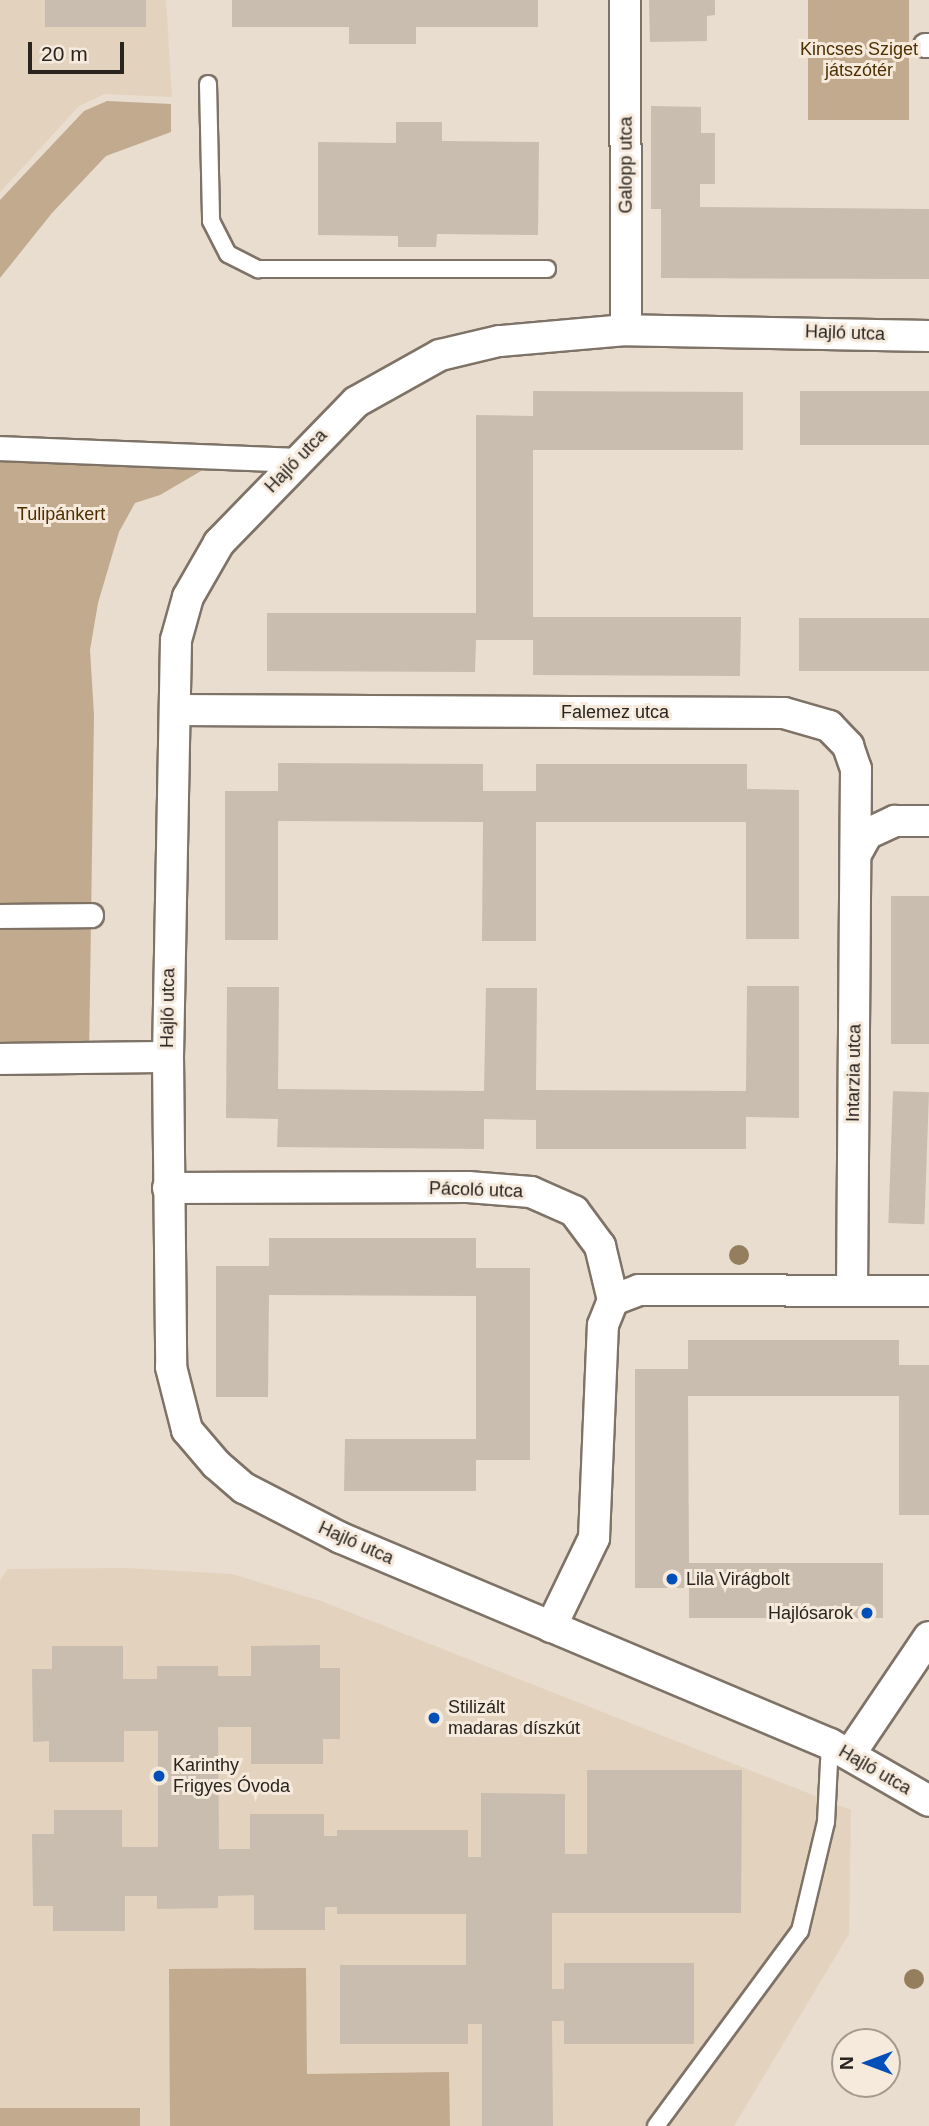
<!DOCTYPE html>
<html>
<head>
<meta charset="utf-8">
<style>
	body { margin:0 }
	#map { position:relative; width:929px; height:2126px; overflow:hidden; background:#e9ddcf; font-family:Arial,sans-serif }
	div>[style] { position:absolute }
	.built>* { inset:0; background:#e3d2be }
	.green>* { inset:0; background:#c1aa8e; transform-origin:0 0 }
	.building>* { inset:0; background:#c8bdaf; transform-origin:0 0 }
	.roads { filter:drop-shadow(2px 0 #7e7366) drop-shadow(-2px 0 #7e7366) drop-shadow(0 2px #7e7366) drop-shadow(0 -2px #7e7366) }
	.service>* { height:16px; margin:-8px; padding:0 8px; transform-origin:8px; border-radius:8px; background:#fff }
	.pedestrian>* { height:23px; margin:-11.5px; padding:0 11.5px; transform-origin:11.5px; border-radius:11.5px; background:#fff }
	.minor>* { height:30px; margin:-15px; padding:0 15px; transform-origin:15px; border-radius:15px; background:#fff }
	.trees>* { width:20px; height:20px; margin:-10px; border-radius:50%; background:#947e5d }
	.dots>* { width:19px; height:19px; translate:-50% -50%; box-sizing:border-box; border:4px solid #f6eadc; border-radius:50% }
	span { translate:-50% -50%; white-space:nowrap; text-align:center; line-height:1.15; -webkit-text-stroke:6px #f6eadc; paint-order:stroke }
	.park-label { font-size:18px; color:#4e3000 }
	.street-label { font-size:18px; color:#29241f }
	.poi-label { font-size:18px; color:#29241f }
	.left { translate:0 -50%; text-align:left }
	.right { translate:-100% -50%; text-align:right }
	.north { position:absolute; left:831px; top:2028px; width:70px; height:70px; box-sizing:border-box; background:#f6eadc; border:2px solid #a49b90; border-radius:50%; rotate:270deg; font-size:19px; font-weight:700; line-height:28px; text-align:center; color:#29241f }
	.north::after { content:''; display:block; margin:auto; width:24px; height:32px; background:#024fb9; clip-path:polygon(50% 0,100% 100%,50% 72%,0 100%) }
	.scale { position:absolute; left:28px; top:42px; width:96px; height:32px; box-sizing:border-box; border:4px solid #29241f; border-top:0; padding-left:9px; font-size:21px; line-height:24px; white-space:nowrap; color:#29241f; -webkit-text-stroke:5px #f6eadc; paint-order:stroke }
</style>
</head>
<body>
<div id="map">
	<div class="built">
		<div style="clip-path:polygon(0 0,166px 0,172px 97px,105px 94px,79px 106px,0 192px)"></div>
		<div style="clip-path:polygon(125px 1568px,232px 1574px,321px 1601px,851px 1810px,849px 1934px,734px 2126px,0 2126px,0 1581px,7px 1569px)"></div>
	</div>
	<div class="green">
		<div style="left:808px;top:0;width:101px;height:120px"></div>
		<div style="clip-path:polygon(107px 101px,171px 104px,171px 132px,106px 156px,52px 213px,0 278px,0 200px,84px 111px)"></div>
		<div style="clip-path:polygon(0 448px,225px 457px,160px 495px,135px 503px,119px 532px,98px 603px,90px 650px,94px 715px,89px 1059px,0 1059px)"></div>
		<div style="clip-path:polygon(306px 1968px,307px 2074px,449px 2072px,450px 2126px,170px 2126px,169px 1969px)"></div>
		<div style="left:140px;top:2108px;width:18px;height:140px;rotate:90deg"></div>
	</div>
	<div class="building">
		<div style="left:45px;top:0;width:101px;height:27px"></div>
		<div style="clip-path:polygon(232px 0,538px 0,538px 27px,416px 27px,416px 44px,349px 44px,349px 27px,232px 27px)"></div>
		<div style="clip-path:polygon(649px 0,715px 0,715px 15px,707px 16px,707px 41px,650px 42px)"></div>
		<div style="clip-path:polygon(651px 106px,701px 107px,701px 133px,715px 133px,715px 184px,700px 184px,700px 207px,929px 209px,929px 279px,661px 278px,661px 209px,651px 209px)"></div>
		<div style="clip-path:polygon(396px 122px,442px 122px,442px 141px,539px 142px,538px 235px,437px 234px,436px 247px,398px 247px,398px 236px,318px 235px,318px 142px,396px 143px)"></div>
		<div style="clip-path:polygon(533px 391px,743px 392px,743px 450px,533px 450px,533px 617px,741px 617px,740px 676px,533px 675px,533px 640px,476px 640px,475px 672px,267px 671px,267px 613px,476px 613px,476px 415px,533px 416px)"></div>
		<div style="left:800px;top:391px;width:129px;height:54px"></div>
		<div style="left:799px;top:618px;width:130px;height:53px"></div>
		<div style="clip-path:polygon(278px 763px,483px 764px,483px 791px,536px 791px,536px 764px,747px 764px,747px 789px,799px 790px,799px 939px,746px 939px,746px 822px,536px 822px,536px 941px,482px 941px,483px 822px,278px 821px,278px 940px,225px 940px,225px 791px,278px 791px)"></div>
		<div style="left:891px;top:896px;width:38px;height:148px"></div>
		<div style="clip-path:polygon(747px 986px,799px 986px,799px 1118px,746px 1117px,746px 1149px,536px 1149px,536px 1120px,484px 1119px,484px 1149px,277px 1147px,278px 1119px,226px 1118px,227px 987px,279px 987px,278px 1089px,484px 1091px,486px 988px,537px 988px,536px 1090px,746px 1091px)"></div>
		<div style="left:893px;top:1091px;width:36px;height:132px;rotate:2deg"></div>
		<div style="clip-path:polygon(269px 1238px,476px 1238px,476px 1268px,530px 1268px,530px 1460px,476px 1460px,476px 1491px,344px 1491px,345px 1439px,476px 1439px,476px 1296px,269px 1295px,268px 1397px,216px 1397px,216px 1266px,269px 1266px)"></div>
		<div style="clip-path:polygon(688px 1340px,899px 1340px,899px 1365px,929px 1365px,929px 1515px,899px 1515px,899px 1396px,688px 1396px,689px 1563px,883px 1563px,883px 1618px,689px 1618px,689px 1588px,635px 1588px,635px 1369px,688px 1369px)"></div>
		<div style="clip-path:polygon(320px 1645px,320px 1668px,340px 1668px,340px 1739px,323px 1739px,323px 1764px,251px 1764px,251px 1727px,218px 1727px,219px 1849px,250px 1849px,250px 1814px,324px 1814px,324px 1836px,337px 1836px,337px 1830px,468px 1830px,468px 1857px,481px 1857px,481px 1793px,565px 1794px,565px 1854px,587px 1854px,587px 1770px,742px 1770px,741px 1913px,552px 1913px,552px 1989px,564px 1989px,564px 1963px,694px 1963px,694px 2044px,564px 2044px,564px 2021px,552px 2021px,553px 2126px,482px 2126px,482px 2024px,468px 2024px,468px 2044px,340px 2044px,340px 1965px,466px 1965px,466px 1914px,337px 1914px,337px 1907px,325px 1907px,325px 1930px,254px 1930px,254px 1895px,218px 1896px,218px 1908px,157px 1909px,157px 1896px,125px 1896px,125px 1931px,53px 1931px,53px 1906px,33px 1906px,32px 1834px,54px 1834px,54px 1810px,122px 1810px,122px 1847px,158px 1847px,158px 1731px,124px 1731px,124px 1762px,49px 1762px,49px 1741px,33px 1742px,32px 1669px,52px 1669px,52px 1646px,123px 1646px,123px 1679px,157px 1679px,157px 1666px,218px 1666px,218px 1676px,251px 1676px,251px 1646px)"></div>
	</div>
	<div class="roads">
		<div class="service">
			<div style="left:208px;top:84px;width:137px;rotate:88.7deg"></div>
			<div style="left:211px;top:221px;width:37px;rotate:63deg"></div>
			<div style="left:228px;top:254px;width:34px;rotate:27deg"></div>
			<div style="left:258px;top:269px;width:289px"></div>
			<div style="left:656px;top:2126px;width:242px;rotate:-53.6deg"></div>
			<div style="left:800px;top:1931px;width:112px;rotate:-76.6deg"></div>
			<div style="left:826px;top:1822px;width:78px;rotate:-87.1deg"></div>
		</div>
		<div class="pedestrian">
			<div style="left:925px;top:45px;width:4px"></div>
			<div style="left:0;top:448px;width:300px;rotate:2.3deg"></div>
			<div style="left:0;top:916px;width:91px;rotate:-0.6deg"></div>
		</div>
		<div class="minor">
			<div style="left:625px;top:0;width:330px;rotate:89.8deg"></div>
			<div style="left:929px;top:336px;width:303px;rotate:-178.9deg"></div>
			<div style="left:626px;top:330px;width:127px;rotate:175deg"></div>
			<div style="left:499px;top:341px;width:61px;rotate:166.7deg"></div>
			<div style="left:440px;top:355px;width:96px;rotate:150.8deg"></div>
			<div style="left:356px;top:402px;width:197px;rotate:134.2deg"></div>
			<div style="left:219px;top:543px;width:62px;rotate:119.9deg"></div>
			<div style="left:188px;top:597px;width:45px;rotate:105.6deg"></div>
			<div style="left:176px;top:640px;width:417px;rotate:91.1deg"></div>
			<div style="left:168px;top:1057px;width:310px;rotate:89.4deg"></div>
			<div style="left:171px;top:1367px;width:65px;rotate:75.7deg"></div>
			<div style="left:187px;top:1430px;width:45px;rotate:49.5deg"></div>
			<div style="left:216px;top:1464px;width:37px;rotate:41deg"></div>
			<div style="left:244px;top:1488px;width:109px;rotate:27.3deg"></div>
			<div style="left:341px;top:1538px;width:531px;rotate:22.84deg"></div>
			<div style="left:830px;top:1744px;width:114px;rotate:29.9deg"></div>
			<div style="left:175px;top:710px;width:609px;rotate:0.28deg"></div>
			<div style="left:784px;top:713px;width:47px;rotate:16.1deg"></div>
			<div style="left:829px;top:726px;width:28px;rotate:46deg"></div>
			<div style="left:848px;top:746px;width:24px;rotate:71deg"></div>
			<div style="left:856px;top:769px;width:522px;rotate:90.44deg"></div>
			<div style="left:856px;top:854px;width:23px;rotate:-61deg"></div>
			<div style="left:867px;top:834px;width:31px;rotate:-25deg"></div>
			<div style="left:895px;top:821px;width:34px"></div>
			<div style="left:0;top:1059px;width:168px;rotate:-0.7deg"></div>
			<div style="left:168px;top:1188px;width:300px;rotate:-0.2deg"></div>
			<div style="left:468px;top:1187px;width:63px;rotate:4.5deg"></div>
			<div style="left:531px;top:1192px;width:47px;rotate:23.8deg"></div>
			<div style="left:574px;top:1211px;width:44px;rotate:53.4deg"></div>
			<div style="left:600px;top:1246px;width:56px;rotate:76.5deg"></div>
			<div style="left:613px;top:1300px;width:28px;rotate:-21deg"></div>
			<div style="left:639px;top:1290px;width:290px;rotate:0.2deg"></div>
			<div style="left:551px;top:1627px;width:99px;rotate:-64.2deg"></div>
			<div style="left:594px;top:1538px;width:213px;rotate:-87.6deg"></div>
			<div style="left:603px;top:1325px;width:27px;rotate:-68deg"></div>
			<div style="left:850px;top:1754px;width:141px;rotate:-56deg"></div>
		</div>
	</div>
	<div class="trees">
		<div style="left:739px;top:1255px"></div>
		<div style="left:914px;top:1979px"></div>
	</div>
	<div class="dots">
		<div style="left:672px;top:1579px;background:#024fb9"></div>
		<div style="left:867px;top:1613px;background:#024fb9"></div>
		<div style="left:434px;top:1718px;background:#024fb9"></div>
		<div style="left:159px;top:1776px;background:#024fb9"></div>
	</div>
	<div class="park-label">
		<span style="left:859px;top:60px">Kincses Sziget<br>játszótér</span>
		<span style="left:61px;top:514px">Tulipánkert</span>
	</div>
	<div class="street-label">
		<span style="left:626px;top:165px;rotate:-90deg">Galopp utca</span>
		<span style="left:845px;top:333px;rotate:2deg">Hajló utca</span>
		<span style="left:296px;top:461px;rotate:-46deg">Hajló utca</span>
		<span style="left:615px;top:712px">Falemez utca</span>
		<span style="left:168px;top:1008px;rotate:-89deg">Hajló utca</span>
		<span style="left:854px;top:1073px;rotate:-89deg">Intarzia utca</span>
		<span style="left:476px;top:1190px;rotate:2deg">Pácoló utca</span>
		<span style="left:356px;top:1543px;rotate:24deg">Hajló utca</span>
		<span style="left:875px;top:1770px;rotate:30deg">Hajló utca</span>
	</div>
	<div class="poi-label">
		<span class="left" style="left:686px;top:1579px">Lila Virágbolt</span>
		<span class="right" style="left:853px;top:1613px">Hajlósarok</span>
		<span class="left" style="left:448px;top:1718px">Stilizált<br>madaras díszkút</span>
		<span class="left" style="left:173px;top:1776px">Karinthy<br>Frigyes Óvoda</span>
	</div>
	<div class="north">N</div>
	<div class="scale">20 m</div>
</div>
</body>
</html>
